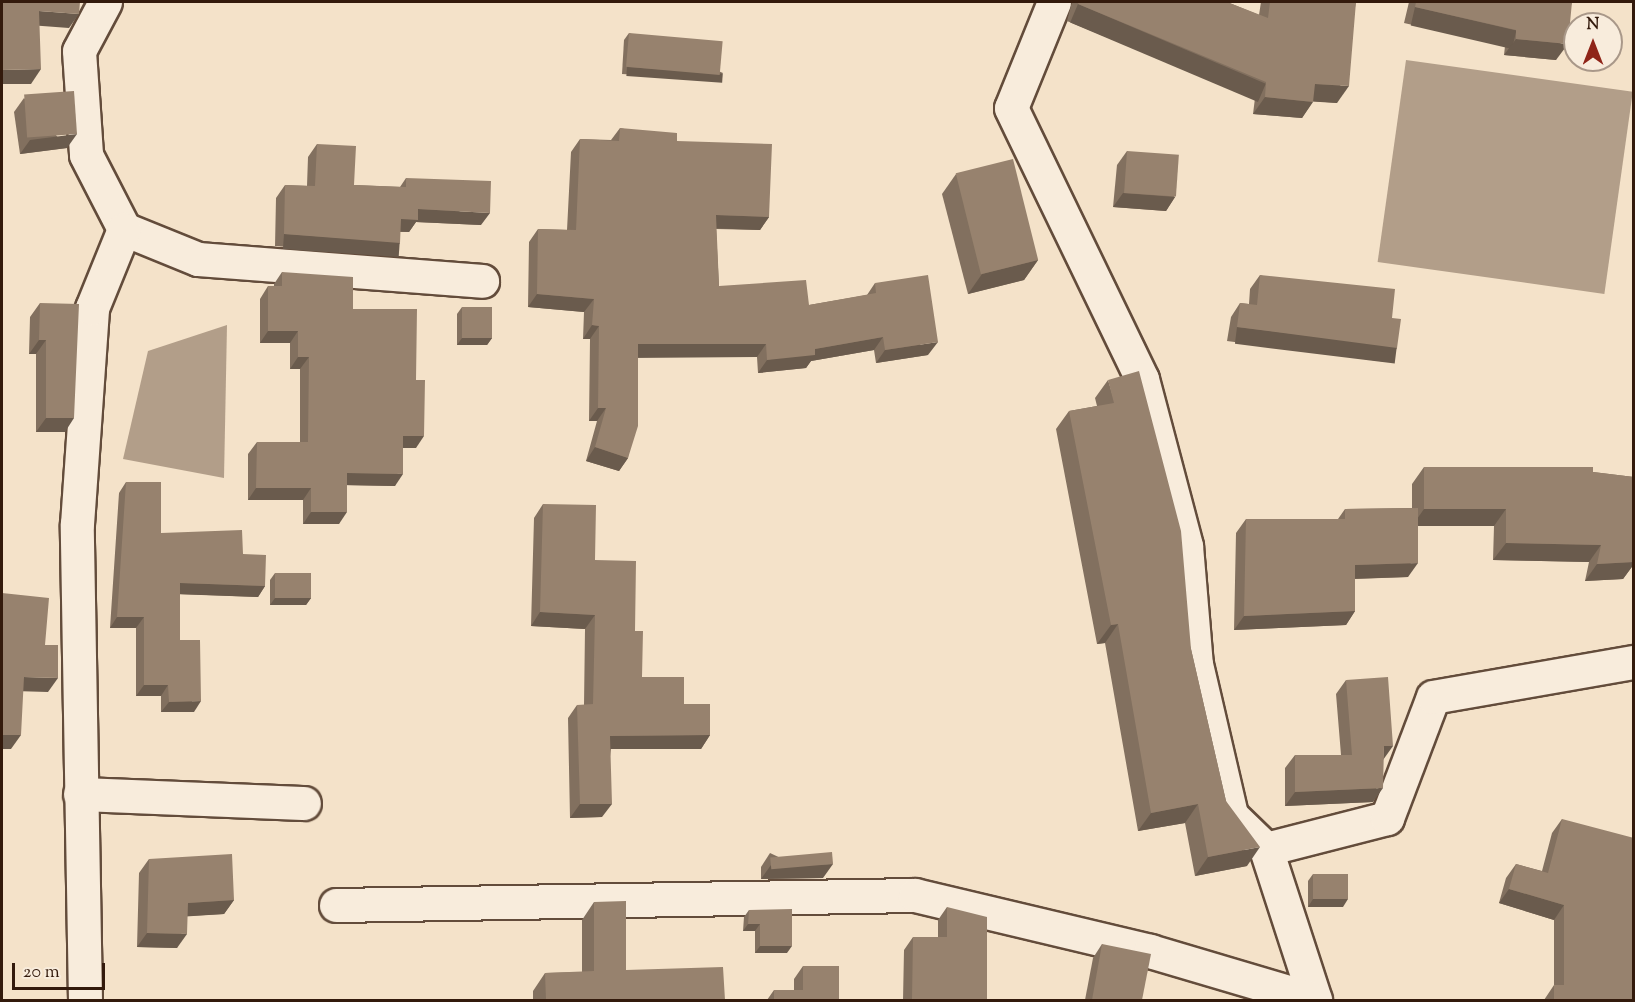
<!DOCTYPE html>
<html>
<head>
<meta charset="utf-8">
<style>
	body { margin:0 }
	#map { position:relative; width:1635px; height:1002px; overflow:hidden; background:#f4e2c9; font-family:"Sorts Mill Goudy",serif }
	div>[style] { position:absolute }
	.water>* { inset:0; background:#b29e89; transform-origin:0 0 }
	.roads { filter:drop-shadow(2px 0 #634c3b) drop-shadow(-2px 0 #634c3b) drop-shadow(0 2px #634c3b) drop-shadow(0 -2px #634c3b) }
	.street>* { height:33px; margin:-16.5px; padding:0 16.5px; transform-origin:16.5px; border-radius:16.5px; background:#f8ecdc }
	.wall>* { inset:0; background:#82705f }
	.shaded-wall>* { inset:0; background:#6a5b4d; transform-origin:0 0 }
	.building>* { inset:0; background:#97826e; transform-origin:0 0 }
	span { translate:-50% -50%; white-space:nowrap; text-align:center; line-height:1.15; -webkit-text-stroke:5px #f8ecdc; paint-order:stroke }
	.frame { position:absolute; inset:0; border:3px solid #331a0c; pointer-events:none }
	.north { position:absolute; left:1563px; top:12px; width:60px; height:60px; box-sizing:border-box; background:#f8ecdc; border:2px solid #a99889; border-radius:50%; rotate:0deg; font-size:16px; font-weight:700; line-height:24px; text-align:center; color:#331a0c }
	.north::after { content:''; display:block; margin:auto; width:21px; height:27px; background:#8f2418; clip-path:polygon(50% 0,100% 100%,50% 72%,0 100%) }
	.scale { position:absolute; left:12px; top:963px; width:93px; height:27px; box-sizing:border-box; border:3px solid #331a0c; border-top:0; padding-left:8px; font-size:18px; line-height:21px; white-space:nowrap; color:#331a0c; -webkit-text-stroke:4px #f8ecdc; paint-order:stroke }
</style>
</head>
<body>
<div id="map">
	<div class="water">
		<div style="left:1406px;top:60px;width:229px;height:204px;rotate:8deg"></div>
		<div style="clip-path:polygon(227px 325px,224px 478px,123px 459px,148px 351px)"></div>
	</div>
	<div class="roads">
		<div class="street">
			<div style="left:105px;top:2px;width:55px;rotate:118deg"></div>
			<div style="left:79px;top:51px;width:104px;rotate:86.1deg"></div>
			<div style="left:86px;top:155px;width:83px;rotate:62.8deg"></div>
			<div style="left:124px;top:229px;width:80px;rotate:22.1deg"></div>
			<div style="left:198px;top:259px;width:285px;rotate:4.4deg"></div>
			<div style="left:1054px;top:2px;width:114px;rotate:112.1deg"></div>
			<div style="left:1011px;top:108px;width:301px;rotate:64.2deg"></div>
			<div style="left:1142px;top:379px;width:173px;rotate:75.2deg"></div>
			<div style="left:1186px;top:546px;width:118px;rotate:85.2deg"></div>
			<div style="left:1196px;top:664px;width:155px;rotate:76.9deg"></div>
			<div style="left:1231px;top:815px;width:49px;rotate:44.2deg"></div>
			<div style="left:1266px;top:849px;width:159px;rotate:72deg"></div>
			<div style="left:80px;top:794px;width:224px;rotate:2.3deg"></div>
			<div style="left:1266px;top:849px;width:125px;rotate:-14.4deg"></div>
			<div style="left:1387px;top:818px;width:129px;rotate:-69.2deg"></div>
			<div style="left:1433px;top:697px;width:204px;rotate:-9.9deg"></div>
			<div style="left:336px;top:905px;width:579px;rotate:-0.99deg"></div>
			<div style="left:915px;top:895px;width:242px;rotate:13.4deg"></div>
			<div style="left:1150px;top:951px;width:172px;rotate:16.5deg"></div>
			<div style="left:85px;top:1000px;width:476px;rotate:-91deg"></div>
			<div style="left:77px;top:524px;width:217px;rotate:-86deg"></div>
			<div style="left:92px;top:308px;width:85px;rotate:-67.9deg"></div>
		</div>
	</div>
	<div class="wall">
		<div style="clip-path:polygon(1072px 2px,1227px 2px,1259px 15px,1261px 2px,1356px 2px,1337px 103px,1313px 101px,1302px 118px,1253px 114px,1255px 98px,1067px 21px)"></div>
		<div style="clip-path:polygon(1409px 2px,1572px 2px,1556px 60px,1504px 55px,1505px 46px,1404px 23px)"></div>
		<div style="clip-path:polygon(629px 33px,723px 73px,718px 80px,622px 74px,624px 40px)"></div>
		<div style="clip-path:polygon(24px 98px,67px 148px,20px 154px,14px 112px)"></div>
		<div style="clip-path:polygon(620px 128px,677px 141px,769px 217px,760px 230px,716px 229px,719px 286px,809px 305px,867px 295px,875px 283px,928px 355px,876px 363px,874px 350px,811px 361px,806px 368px,758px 373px,757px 357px,638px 357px,628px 458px,619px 471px,586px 461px,597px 421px,589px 421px,590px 339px,583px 339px,584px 312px,528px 307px,529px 242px,538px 229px,567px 230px,571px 152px,580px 139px,611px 140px)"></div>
		<div style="clip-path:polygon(317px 144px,354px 185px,400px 187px,406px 178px,481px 225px,416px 222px,409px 232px,400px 232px,400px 243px,391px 255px,275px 246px,276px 198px,285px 185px,307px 186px,308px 157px)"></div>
		<div style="clip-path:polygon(1127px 151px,1175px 197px,1166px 211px,1113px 207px,1117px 165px)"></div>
		<div style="clip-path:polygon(956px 174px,1038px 260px,1024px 280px,968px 294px,942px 194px)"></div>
		<div style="clip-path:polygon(282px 272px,353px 309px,416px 448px,403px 448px,395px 486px,347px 485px,339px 524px,303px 524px,303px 500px,248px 500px,248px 454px,257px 442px,300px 442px,300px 369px,290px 369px,290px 343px,260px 343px,260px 299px,268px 286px,274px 286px,274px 284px)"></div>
		<div style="clip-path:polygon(1260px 275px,1392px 318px,1397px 348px,1387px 362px,1227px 341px,1231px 317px,1240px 303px,1249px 304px,1250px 289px)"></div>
		<div style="clip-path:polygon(40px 303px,65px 432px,36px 432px,36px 354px,29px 354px,30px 317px)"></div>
		<div style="clip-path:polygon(462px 307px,492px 338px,487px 345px,457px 345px,457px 314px)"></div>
		<div style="clip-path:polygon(1108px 380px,1191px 649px,1226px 801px,1247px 866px,1195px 876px,1185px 823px,1138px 831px,1105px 643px,1097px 644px,1056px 429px,1069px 411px,1097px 406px,1095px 398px)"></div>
		<div style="clip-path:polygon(1424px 467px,1593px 472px,1634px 477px,1634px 564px,1623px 579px,1585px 581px,1589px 562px,1493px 560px,1494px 526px,1418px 526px,1408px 577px,1355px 579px,1355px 611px,1346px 625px,1234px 630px,1236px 533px,1246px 519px,1338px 519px,1345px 509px,1412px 508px,1412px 484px)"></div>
		<div style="clip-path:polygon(126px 482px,161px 533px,243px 554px,265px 586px,258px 597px,180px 594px,180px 640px,194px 712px,161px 712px,161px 696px,136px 696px,136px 628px,110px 628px,119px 493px)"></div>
		<div style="clip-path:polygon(543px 504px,595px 560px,635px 631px,642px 677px,684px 704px,710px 735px,701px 749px,611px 749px,602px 817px,570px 818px,568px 718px,577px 705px,584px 705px,585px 629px,531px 626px,534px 518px)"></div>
		<div style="clip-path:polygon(275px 573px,311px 598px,306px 605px,270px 605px,270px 580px)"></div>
		<div style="clip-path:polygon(1346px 680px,1383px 759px,1373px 802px,1285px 806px,1285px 768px,1295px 755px,1341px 755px,1336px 694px)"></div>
		<div style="clip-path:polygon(1562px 819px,1634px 1000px,1544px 1000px,1554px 985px,1554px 920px,1499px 903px,1506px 878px,1516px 864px,1542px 871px,1552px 833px)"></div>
		<div style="clip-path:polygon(770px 853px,823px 878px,761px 879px,761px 867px)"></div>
		<div style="clip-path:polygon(149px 859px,234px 900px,224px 914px,187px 916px,177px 948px,137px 947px,139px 873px)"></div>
		<div style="clip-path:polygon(1313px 874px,1343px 907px,1308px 907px,1308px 881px)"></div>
		<div style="clip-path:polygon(594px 902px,626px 970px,725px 1000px,533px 1000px,533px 991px,545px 973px,582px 972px,582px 920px)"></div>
		<div style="clip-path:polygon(947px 907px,987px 1000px,903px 1000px,904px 950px,913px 937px,938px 937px,938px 920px)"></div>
		<div style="clip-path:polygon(749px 910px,787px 953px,755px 953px,755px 931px,743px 931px,744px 917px)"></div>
		<div style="clip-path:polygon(1102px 944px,1142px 1000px,1085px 1000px,1093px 958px)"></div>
		<div style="clip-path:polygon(803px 966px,839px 1000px,767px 1000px,774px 990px,794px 990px,794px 979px)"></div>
	</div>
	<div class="shaded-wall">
		<div style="left:1078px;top:4px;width:204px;height:20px;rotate:23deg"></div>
		<div style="left:1415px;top:7px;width:104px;height:19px;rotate:13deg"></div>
		<div style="clip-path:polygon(39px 11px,79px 14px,69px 28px,29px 25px)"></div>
		<div style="clip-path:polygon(1516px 39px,1568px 44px,1556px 60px,1504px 55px)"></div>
		<div style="left:627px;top:67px;width:96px;height:9px;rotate:4deg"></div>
		<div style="clip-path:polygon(41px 69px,31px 84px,2px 84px,2px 70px)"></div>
		<div style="clip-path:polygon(1315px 84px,1349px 86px,1337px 103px,1303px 101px)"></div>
		<div style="clip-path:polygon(1265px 97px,1313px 102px,1302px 118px,1253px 114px)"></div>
		<div style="clip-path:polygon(77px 134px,67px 148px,20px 154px,30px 140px)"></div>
		<div style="clip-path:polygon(1123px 193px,1175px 197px,1166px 211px,1113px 207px)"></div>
		<div style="clip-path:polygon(418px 209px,490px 213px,481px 225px,416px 222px,409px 232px,392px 231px,401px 219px)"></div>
		<div style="clip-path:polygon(716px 215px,769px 217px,760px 230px,706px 228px)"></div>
		<div style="left:284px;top:234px;width:116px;height:15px;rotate:4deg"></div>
		<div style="clip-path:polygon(1038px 260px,1024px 280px,968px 294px,982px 274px)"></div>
		<div style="clip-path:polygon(537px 294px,594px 299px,584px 312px,528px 307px)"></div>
		<div style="clip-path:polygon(592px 325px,599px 326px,590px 339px,583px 339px)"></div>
		<div style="left:1237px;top:327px;width:161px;height:17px;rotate:7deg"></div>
		<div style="clip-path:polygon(268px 331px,298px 331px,290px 343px,260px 343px)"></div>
		<div style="clip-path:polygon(883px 337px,874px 350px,811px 361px,806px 368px,758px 373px,767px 360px,815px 349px)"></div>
		<div style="clip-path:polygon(462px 338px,492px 338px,487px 345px,457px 345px)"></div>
		<div style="clip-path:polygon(39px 340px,46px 340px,36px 354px,29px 354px)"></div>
		<div style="clip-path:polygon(938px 342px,928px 355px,876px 363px,885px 350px)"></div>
		<div style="clip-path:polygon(638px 344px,766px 344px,757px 357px,629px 358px)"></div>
		<div style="clip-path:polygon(298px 357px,309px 357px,300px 369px,290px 369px)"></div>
		<div style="clip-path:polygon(598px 408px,606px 408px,597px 421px,589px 421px)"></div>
		<div style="clip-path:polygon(46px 418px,74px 418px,65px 432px,36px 432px)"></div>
		<div style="clip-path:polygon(403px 436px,424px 436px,416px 448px,395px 448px)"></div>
		<div style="clip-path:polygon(595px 447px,628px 458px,619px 471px,586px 461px)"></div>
		<div style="clip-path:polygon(347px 473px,403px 474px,395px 486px,339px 485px)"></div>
		<div style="clip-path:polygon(256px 488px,311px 488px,303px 500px,248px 500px)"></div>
		<div style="clip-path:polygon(1424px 509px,1506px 509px,1494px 526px,1412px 526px)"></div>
		<div style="clip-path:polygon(311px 512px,347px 512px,339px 524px,303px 524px)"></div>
		<div style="clip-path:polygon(1506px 543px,1601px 545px,1589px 562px,1493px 560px)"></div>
		<div style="clip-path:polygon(1634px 562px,1634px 564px,1623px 579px,1585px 581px,1597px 564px)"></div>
		<div style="clip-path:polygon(1418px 563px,1408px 577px,1346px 579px,1355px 565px)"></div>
		<div style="clip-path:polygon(180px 583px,265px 586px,258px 597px,173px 594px)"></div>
		<div style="clip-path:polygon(275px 598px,311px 598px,306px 605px,270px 605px)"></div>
		<div style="clip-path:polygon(1355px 611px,1346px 625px,1234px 630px,1244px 616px)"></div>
		<div style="clip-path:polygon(540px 612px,595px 615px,585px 629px,531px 626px)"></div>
		<div style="clip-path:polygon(117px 617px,144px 617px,136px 628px,110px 628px)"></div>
		<div style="clip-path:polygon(1118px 624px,1105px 643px,1097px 644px,1111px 625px)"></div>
		<div style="clip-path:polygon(24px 677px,58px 678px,48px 692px,14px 691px)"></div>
		<div style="clip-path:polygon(144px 685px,168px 685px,161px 696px,136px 696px)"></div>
		<div style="clip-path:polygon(201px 701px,194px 712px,161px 712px,169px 702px)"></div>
		<div style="clip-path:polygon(2px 735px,21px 735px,11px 749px,2px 749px)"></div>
		<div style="clip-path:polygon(710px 735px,701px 749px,601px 749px,610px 736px)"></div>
		<div style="clip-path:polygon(1384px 746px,1393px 746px,1383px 760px)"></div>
		<div style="clip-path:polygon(1383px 788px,1373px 802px,1285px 806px,1295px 792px)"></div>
		<div style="clip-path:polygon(580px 804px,612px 804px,602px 817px,570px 818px)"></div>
		<div style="clip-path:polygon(1198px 804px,1185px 823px,1138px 831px,1151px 813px)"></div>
		<div style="clip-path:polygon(1260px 847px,1247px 866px,1195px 876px,1208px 857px)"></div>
		<div style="clip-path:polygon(833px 864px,823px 878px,761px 879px,771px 865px)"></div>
		<div style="clip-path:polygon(1509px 889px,1564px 905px,1554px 920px,1499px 903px)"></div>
		<div style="clip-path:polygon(1313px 899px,1348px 899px,1343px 907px,1308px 907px)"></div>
		<div style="clip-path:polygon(234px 900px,224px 914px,178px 917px,188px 903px)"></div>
		<div style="clip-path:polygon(748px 924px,760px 924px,755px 931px,743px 931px)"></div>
		<div style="clip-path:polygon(147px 933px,187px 934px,177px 948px,137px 947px)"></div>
		<div style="clip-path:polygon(760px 946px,792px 946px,787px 953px,755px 953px)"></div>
	</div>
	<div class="building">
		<div style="clip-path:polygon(2px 2px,80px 2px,79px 14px,39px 11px,41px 69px,2px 70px)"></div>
		<div style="clip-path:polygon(1079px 2px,1227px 2px,1268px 18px,1270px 2px,1356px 2px,1349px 86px,1315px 84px,1313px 102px,1265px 97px,1266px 82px,1078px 4px)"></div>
		<div style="clip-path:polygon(1416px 2px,1572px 2px,1568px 44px,1516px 39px,1516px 30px,1415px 7px)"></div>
		<div style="left:629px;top:33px;width:94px;height:34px;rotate:5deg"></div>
		<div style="left:74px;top:91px;width:43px;height:50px;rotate:86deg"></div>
		<div style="clip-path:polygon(620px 128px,677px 133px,677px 141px,772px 144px,769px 217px,716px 215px,719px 286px,806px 280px,809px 305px,876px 293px,875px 283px,928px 275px,938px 342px,885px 350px,883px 337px,815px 349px,815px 355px,767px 360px,766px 344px,638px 344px,638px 426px,628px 458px,595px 447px,606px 408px,598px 408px,599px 326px,592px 325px,594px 299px,537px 294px,538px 229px,576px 230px,580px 139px,619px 141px)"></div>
		<div style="clip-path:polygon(317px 144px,356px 146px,354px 185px,406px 187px,406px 178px,491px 181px,490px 213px,418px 209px,418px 220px,401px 219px,400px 243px,284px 234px,285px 185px,315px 186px)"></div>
		<div style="left:1127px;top:151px;width:52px;height:42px;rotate:4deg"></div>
		<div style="left:1013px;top:159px;width:104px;height:59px;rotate:76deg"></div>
		<div style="clip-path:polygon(282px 272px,353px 277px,353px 309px,417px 309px,416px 380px,425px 380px,424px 436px,403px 436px,403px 474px,347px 473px,347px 512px,311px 512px,311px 488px,256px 488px,257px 442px,308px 442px,309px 357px,298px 357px,298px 331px,268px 331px,268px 286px,282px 286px)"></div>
		<div style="clip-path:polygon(1260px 275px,1395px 289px,1392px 318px,1401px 319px,1397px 348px,1237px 327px,1240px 303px,1257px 305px)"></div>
		<div style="clip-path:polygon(40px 303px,79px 304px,74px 418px,46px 418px,46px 340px,39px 340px)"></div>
		<div style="left:462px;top:307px;width:30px;height:31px"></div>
		<div style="clip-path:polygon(1139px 371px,1181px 531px,1191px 649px,1226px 801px,1260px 847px,1208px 857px,1198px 804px,1151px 813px,1118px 624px,1111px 625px,1069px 411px,1114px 403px,1108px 380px)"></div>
		<div style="clip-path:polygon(1424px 467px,1593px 467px,1593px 472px,1634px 477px,1634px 562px,1597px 564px,1601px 545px,1506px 543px,1506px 509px,1424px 509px)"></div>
		<div style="clip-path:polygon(126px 482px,161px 482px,161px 533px,242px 530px,243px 554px,266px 555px,265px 586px,180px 583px,180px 640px,200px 640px,201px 701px,169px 702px,168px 685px,144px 685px,144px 617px,117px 617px)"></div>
		<div style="clip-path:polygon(543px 504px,596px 505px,595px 560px,636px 561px,635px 631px,643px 631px,642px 677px,684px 677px,684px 704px,710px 704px,710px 735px,610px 736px,612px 804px,580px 804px,577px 705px,593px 704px,595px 615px,540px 612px)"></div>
		<div style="clip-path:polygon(1418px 508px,1418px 563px,1355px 565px,1355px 611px,1244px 616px,1246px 519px,1345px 519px,1345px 509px)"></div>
		<div style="left:275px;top:573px;width:36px;height:25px"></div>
		<div style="clip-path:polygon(2px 593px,49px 598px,45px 645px,58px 645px,58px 678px,24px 677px,21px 735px,2px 735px)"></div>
		<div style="clip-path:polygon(1388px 677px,1393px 746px,1384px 746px,1383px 788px,1295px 792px,1295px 755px,1352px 755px,1346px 680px)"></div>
		<div style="clip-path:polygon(1562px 819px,1634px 838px,1634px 1000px,1554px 1000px,1554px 985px,1564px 985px,1564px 905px,1509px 889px,1516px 864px,1548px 873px)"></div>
		<div style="left:832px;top:852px;width:12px;height:62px;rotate:85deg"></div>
		<div style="clip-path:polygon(232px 854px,234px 900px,188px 903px,187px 934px,147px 933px,149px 859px)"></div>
		<div style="left:1313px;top:874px;width:35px;height:25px"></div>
		<div style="clip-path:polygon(626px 901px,626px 970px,723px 967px,725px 1000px,546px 1000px,545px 973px,594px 971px,594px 902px)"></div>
		<div style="clip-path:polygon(947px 907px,987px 917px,987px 1000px,912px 1000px,913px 937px,947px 937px)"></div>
		<div style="clip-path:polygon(792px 909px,792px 946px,760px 946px,760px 924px,748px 924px,749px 910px)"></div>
		<div style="clip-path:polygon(1102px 944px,1151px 954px,1142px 1000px,1092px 1000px)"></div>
		<div style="clip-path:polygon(803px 966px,839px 966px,839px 1000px,774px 1000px,774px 990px,803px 990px)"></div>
	</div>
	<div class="frame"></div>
	<div class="north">N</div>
	<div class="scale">20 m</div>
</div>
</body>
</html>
